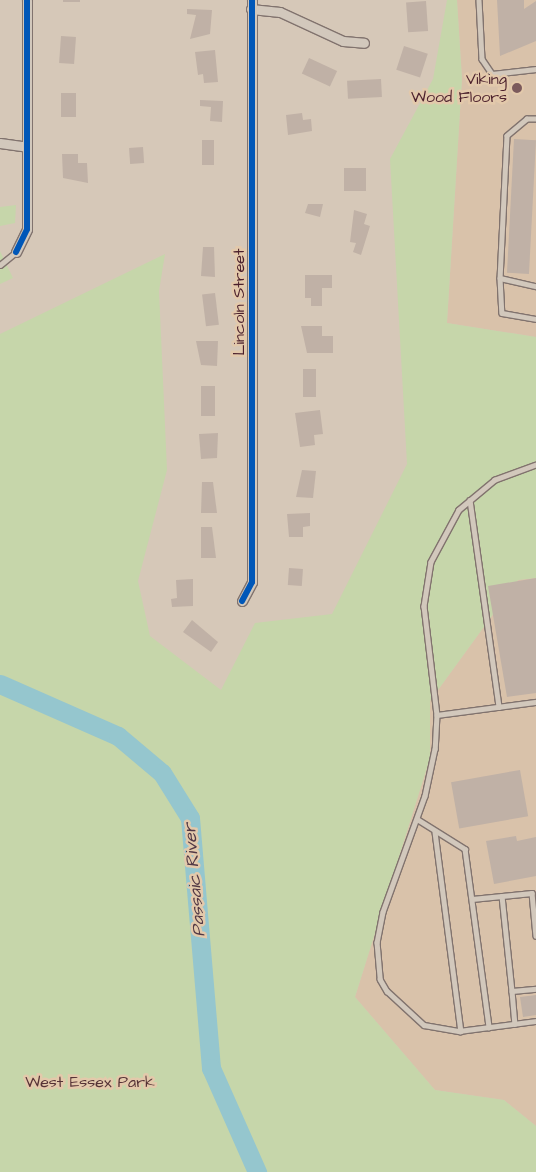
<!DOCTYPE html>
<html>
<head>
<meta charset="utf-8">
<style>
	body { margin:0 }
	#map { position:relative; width:536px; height:1172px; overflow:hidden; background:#d6c8b8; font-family:"Architects Daughter",sans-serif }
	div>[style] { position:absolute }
	.built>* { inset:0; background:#d9c2aa }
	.green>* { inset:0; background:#c6d6aa }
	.river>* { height:19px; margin:-9.5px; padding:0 9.5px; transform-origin:9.5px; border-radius:9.5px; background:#95c6ce }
	.building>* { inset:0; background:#c0b1a6; transform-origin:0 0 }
	.roads { filter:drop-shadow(1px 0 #81736e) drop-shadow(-1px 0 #81736e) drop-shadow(0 1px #81736e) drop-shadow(0 -1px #81736e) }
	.lane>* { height:4.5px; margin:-2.25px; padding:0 2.25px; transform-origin:2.25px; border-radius:2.25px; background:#d2c8bc }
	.street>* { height:9px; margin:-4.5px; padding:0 4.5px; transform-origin:4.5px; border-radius:4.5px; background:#d2c8bc }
	.cycleway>* { height:6px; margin:-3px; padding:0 3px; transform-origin:3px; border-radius:3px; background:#0057b8 }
	.dots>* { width:14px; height:14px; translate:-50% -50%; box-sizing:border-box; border:2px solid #e3c9ab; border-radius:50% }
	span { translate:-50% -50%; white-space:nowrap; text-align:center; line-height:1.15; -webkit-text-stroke:5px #e3c9ab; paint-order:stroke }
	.poi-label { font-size:16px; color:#4a1f2b }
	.right { translate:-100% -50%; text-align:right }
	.street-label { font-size:16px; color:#4a1f2b }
	.park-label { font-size:16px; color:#553236 }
	.water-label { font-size:18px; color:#513845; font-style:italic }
</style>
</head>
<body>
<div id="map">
	<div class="built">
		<div style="clip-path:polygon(457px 0,536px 0,536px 337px,447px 323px,462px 79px)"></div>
		<div style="clip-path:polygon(536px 578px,536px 1126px,504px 1100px,435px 1090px,355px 997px,430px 758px,430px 701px,518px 580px)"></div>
	</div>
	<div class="green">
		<div style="clip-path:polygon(447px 0,457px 0,462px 79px,447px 323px,536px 337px,536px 578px,518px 580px,430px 701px,430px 758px,355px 997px,435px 1090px,504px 1100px,536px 1126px,536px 1172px,0 1172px,0 334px,165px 254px,159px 291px,167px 470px,138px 581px,150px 636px,221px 690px,255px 623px,332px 614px,407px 464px,390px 159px,433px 79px)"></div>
		<div style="clip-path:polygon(16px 205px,15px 223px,0 226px,0 207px)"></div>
		<div style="clip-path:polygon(0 251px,13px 278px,0 284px)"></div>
	</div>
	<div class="river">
		<div style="left:0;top:684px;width:129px;rotate:23.8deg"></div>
		<div style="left:118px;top:736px;width:57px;rotate:40.1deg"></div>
		<div style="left:162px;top:773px;width:53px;rotate:58.1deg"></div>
		<div style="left:190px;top:818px;width:251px;rotate:85.2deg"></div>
		<div style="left:211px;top:1068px;width:114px;rotate:66.1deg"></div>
	</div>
	<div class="building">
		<div style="left:63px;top:0;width:17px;height:2px"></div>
		<div style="clip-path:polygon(497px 0,524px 0,524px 9px,536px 1px,536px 41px,500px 56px)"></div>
		<div style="left:426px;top:1px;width:30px;height:20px;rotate:86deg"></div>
		<div style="clip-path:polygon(187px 9px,212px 10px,210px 34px,190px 39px,196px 15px,187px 14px)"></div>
		<div style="left:61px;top:36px;width:15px;height:27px;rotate:4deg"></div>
		<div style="left:404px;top:46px;width:25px;height:25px;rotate:18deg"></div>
		<div style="clip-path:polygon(215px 50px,218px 82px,204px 83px,203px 74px,198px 75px,195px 52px)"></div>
		<div style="left:309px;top:58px;width:31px;height:17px;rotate:25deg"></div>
		<div style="left:381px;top:79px;width:18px;height:34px;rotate:87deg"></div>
		<div style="left:61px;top:93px;width:15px;height:24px"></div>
		<div style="clip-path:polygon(200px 100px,223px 101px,222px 122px,210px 121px,211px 107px,200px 106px)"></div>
		<div style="clip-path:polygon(302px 113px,303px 120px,311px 119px,312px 131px,288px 135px,286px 115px)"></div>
		<div style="left:514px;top:139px;width:22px;height:134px;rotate:3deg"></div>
		<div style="left:202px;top:140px;width:12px;height:25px"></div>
		<div style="left:143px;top:147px;width:16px;height:14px;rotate:86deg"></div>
		<div style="clip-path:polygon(62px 154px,78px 154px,78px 163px,87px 163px,88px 183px,63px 178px)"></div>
		<div style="left:344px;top:168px;width:22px;height:23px"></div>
		<div style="clip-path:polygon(308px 204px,323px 204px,320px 217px,305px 213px)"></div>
		<div style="clip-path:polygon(354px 210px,367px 214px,364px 224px,370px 226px,361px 255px,353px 252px,356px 243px,350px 242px)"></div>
		<div style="clip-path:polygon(203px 247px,214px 247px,215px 277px,201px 276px)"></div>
		<div style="clip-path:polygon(305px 275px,332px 275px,332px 288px,322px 288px,322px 306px,311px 306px,311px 298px,305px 298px)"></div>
		<div style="left:215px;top:293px;width:32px;height:13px;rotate:83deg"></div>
		<div style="clip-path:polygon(301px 326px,322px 326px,322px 336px,333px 336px,333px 353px,307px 353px)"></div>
		<div style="clip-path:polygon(196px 341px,218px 341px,217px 366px,201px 365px)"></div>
		<div style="left:303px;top:369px;width:13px;height:28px"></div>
		<div style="left:201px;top:386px;width:14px;height:30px"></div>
		<div style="clip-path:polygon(320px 410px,323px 434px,314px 435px,315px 445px,300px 447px,295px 413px)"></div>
		<div style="clip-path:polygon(218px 433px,217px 458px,201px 459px,199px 434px)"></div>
		<div style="clip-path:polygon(302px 470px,316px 471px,313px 498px,296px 497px)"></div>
		<div style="clip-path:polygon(202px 482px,213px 482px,217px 513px,201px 513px)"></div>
		<div style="clip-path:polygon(310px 513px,310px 526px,303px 527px,303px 537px,289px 537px,287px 514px)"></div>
		<div style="clip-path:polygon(201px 527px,212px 527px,216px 558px,201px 558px)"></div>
		<div style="left:289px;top:568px;width:14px;height:17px;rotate:4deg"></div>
		<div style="clip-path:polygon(536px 578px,536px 693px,507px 697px,488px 586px)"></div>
		<div style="clip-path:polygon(193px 579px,193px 606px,172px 607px,171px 599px,177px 598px,176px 580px)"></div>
		<div style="clip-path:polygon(192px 620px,218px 642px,211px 652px,183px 632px)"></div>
		<div style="left:520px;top:770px;width:47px;height:70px;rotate:80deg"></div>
		<div style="clip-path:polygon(516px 836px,517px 841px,536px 837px,536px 876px,494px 884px,486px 841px)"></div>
		<div style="clip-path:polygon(536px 995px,536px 1015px,523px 1017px,520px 997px)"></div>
	</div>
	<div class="roads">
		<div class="lane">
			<div style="left:479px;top:0;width:59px;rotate:87.1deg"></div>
			<div style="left:482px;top:59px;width:18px;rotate:56deg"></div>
			<div style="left:492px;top:74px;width:44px;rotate:-6.5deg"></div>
			<div style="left:536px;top:119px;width:9px;rotate:180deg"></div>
			<div style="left:527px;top:119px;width:26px;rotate:140deg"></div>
			<div style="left:507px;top:136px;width:142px;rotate:92.8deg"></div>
			<div style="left:500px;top:278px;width:35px;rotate:87deg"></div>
			<div style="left:502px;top:313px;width:35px;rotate:10deg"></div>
			<div style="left:0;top:265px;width:21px;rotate:-39deg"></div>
			<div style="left:500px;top:278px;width:37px;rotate:13deg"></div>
			<div style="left:536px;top:465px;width:44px;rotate:159.9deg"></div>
			<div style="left:495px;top:480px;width:47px;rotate:140.2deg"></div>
			<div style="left:459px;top:510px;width:59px;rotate:118.3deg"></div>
			<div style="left:431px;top:562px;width:45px;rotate:99deg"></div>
			<div style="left:424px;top:606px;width:110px;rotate:83.2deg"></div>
			<div style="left:437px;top:715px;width:34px;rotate:93deg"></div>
			<div style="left:435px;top:749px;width:48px;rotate:102deg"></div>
			<div style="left:425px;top:796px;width:123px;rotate:109.9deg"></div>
			<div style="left:383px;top:912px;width:31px;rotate:101deg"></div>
			<div style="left:377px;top:942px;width:37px;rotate:85deg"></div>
			<div style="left:380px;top:979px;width:14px;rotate:60deg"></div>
			<div style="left:387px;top:991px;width:50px;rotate:42.6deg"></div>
			<div style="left:424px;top:1025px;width:36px;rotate:10deg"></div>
			<div style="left:459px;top:1031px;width:78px;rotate:-7.4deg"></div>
			<div style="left:470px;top:500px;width:209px;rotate:82deg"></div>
			<div style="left:437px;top:715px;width:100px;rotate:-7.5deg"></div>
			<div style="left:417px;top:819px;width:57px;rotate:32deg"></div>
			<div style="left:465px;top:849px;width:180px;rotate:82.3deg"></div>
			<div style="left:435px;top:832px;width:201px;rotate:82.6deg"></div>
			<div style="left:502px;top:896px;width:96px;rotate:84deg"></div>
			<div style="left:512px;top:991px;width:24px;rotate:-5deg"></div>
			<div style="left:472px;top:899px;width:60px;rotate:-5.7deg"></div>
			<div style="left:532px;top:893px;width:43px;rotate:84.7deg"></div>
			<div style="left:512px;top:991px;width:33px;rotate:85deg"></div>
		</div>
		<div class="street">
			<div style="left:251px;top:9px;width:29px;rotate:6deg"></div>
			<div style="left:280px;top:12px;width:69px;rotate:24.7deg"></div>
			<div style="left:343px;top:41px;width:21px;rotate:5deg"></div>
			<div style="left:0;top:143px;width:27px;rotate:8deg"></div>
			<div style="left:16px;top:252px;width:25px;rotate:-64deg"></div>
			<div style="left:27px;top:229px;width:229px;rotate:-90deg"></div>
			<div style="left:242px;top:601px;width:21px;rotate:-62deg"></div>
			<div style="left:252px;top:582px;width:582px;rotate:-90deg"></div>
		</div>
	</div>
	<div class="cycleway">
		<div style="left:16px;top:252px;width:25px;rotate:-64deg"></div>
		<div style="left:27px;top:229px;width:229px;rotate:-90deg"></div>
		<div style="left:242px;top:601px;width:21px;rotate:-62deg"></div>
		<div style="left:252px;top:582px;width:582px;rotate:-90deg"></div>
	</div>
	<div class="dots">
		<div style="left:517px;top:88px;background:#7b5a5c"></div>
	</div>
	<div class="poi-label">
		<span class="right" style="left:507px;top:88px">Viking<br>Wood Floors</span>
	</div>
	<div class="street-label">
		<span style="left:239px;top:302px;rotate:-90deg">Lincoln Street</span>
	</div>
	<div class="park-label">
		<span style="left:90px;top:1082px">West Essex Park</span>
	</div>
	<div class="water-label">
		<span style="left:195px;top:880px;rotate:-95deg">Passaic River</span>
	</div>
</div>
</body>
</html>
